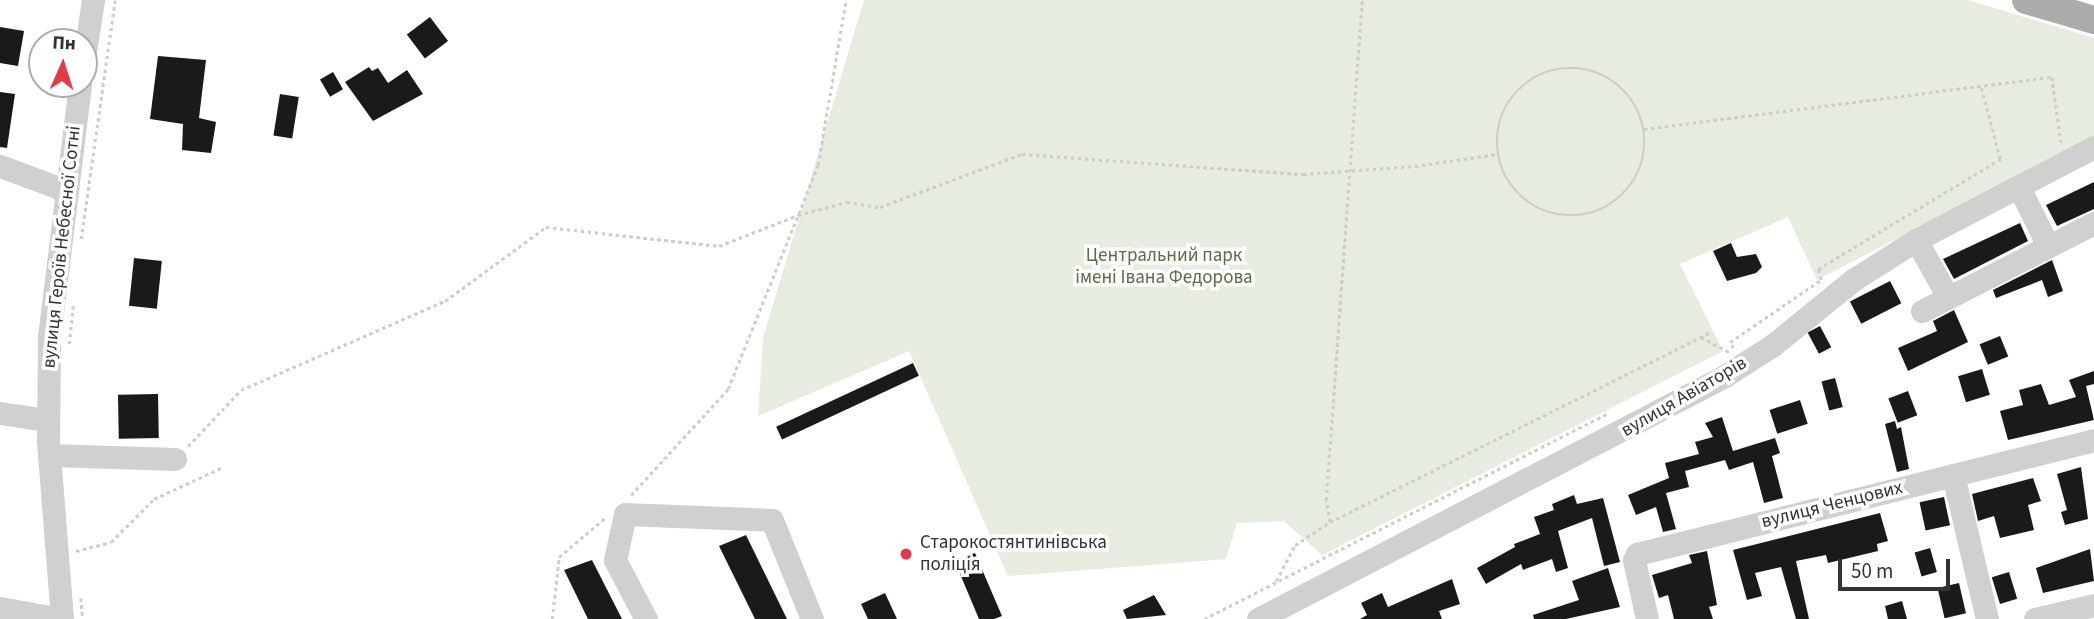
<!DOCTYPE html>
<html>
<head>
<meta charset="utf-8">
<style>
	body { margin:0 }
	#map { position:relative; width:2094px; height:619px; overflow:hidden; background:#fff; font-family:"Source Sans 3",sans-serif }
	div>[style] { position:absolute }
	.green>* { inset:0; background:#e6ecdf }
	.building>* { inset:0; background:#1a1a1a; transform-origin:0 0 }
	.path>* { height:2.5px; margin-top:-1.25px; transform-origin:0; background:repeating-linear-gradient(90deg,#cdcdcd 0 3.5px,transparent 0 7px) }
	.path>.ring { margin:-1.25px; padding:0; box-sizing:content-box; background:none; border:2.5px solid #cdcdcd; border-radius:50% }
	.minor>* { height:23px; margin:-11.5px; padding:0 11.5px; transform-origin:11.5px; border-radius:11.5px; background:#d0d0d0 }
	.major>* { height:28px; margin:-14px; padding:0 14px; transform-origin:14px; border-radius:14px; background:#ababab }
	.dots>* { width:19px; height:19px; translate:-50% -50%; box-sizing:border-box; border:4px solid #fff; border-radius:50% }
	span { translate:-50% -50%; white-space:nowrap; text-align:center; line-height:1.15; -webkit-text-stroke:7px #fff; paint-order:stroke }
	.street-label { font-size:19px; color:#333 }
	.park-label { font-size:19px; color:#56703f }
	.poi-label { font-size:19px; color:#333 }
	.left { translate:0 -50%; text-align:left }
	.north { position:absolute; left:28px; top:28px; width:70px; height:70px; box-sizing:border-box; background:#fff; border:2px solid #adadad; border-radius:50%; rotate:3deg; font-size:19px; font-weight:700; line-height:28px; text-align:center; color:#333 }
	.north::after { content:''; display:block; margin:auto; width:24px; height:32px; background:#e63946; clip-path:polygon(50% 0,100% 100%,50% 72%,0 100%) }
	.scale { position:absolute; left:1838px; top:559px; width:112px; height:32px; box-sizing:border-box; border:4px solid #333; border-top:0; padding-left:9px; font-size:21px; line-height:24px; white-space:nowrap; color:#333; -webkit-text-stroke:5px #fff; paint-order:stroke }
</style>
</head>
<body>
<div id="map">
	<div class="green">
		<div style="clip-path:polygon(864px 0,1968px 0,2094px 38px,2094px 136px,1817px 280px,1788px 217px,1680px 264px,1723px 351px,1322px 555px,1284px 521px,1237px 523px,1226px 559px,1008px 576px,909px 351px,758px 416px,763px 338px)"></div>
	</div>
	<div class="building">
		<div style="left:430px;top:17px;width:30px;height:29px;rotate:53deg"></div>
		<div style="clip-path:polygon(0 27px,24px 31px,18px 66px,0 63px)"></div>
		<div style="clip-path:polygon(158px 56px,206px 60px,199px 118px,216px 122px,211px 153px,182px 150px,183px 124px,150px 119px)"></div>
		<div style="clip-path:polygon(369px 67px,372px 71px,378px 68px,388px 83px,407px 70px,423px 94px,373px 121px,345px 82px)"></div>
		<div style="left:333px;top:72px;width:20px;height:15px;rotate:60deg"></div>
		<div style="clip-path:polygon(0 92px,15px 94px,7px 148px,0 147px)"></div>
		<div style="left:280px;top:94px;width:19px;height:42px;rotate:9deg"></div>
		<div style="clip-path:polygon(2094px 182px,2094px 209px,2057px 226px,2046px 205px)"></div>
		<div style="clip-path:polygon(2020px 223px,2028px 241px,1954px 279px,1943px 259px)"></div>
		<div style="clip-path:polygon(1731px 243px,1737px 257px,1756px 254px,1762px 267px,1756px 273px,1727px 281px,1713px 251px)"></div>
		<div style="left:134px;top:258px;width:28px;height:48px;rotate:6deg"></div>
		<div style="clip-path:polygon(2052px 260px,2063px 291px,2048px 297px,2042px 280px,1996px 298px,1993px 290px)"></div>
		<div style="left:1890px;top:281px;width:25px;height:45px;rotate:63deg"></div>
		<div style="clip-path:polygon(1954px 310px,1968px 342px,1908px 371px,1898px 348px,1937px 331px,1933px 321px)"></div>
		<div style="left:1820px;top:326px;width:24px;height:14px;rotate:62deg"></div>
		<div style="left:2000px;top:336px;width:22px;height:22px;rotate:68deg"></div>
		<div style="left:913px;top:363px;width:14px;height:151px;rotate:65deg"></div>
		<div style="left:1982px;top:369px;width:27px;height:25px;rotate:73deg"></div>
		<div style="clip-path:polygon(2094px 371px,2094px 384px,2086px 386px,2094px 420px,2008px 440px,2000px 411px,2023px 405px,2019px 390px,2041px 384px,2049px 405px,2076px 397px,2069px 380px)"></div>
		<div style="left:1835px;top:378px;width:30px;height:14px;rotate:75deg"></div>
		<div style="left:1908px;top:391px;width:26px;height:21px;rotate:69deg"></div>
		<div style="left:158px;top:394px;width:44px;height:40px;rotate:89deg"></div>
		<div style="left:1800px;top:400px;width:25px;height:32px;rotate:72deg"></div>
		<div style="clip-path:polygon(1722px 417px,1733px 451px,1775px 438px,1780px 453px,1772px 456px,1783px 498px,1764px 503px,1753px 462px,1729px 470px,1725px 460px,1685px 471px,1689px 487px,1666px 493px,1676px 529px,1663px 532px,1656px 507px,1636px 515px,1628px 495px,1669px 478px,1665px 463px,1699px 454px,1695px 442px,1713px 437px,1705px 423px)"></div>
		<div style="clip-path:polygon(1895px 421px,1897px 429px,1901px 427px,1909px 469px,1897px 472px,1885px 424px)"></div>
		<div style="clip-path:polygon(2081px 467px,2088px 519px,2065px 525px,2061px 512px,2067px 510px,2057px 474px)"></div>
		<div style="clip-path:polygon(2033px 478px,2041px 501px,2028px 505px,2034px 530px,2000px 538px,1994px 516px,1978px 521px,1972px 494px)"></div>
		<div style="clip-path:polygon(1574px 495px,1577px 504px,1603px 498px,1620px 562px,1604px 566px,1592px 518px,1558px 531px,1568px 568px,1556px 572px,1552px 559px,1523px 570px,1521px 564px,1486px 584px,1477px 568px,1515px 547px,1514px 544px,1540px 534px,1534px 517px,1554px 510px,1552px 504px)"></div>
		<div style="left:1944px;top:497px;width:29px;height:25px;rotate:78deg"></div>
		<div style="clip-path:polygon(1880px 513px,1888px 541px,1877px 544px,1878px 551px,1828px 563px,1826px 555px,1796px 561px,1809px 619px,1796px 619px,1781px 567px,1755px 573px,1762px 596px,1747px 600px,1733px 550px)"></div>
		<div style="clip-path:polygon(746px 535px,787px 619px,755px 619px,719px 546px)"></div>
		<div style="left:1930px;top:548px;width:25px;height:16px;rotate:74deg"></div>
		<div style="clip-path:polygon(2090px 549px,2094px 581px,2043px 593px,2036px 568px)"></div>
		<div style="clip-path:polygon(1707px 551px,1717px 605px,1709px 607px,1713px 619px,1674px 619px,1668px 595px,1659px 598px,1652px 575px,1692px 563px,1689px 555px)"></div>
		<div style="clip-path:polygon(975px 553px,1002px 616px,994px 619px,979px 619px,955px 562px)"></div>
		<div style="clip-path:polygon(592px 560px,622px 619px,588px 619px,564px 570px)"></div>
		<div style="clip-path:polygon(1608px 568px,1620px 607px,1566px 619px,1534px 619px,1533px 615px,1579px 600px,1572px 581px)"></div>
		<div style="left:2009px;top:572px;width:28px;height:18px;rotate:73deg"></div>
		<div style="clip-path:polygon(1452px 579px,1460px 604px,1439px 611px,1442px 619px,1360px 619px,1367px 615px,1361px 603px,1382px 593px,1388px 607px)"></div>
		<div style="left:1959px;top:583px;width:31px;height:22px;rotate:77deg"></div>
		<div style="clip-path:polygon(885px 593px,897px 619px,868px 619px,861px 604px)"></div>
		<div style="clip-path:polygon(1154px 595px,1166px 615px,1127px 619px,1123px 610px)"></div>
		<div style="clip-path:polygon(1902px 601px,1907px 619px,1888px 619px,1885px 606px)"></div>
	</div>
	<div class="path">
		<div class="ring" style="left:1497px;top:68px;width:145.5px;height:145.5px"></div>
		<div style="left:1644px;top:129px;width:411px;rotate:-7.3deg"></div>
		<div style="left:2052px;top:77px;width:66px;rotate:82.1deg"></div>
		<div style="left:81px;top:239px;width:241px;rotate:-81.9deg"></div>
		<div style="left:1701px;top:337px;width:32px;rotate:28deg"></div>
		<div style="left:69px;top:344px;width:39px;rotate:-84deg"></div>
		<div style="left:1733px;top:348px;width:7px;rotate:-117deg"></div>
		<div style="left:1730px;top:342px;width:110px;rotate:-34.3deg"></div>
		<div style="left:1821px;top:280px;width:11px;rotate:-105deg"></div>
		<div style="left:1818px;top:269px;width:213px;rotate:-31.1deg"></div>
		<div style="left:2000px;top:159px;width:74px;rotate:-104.8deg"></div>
		<div style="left:188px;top:446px;width:77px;rotate:-46.6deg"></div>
		<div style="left:241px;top:390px;width:223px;rotate:-23.6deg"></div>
		<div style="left:445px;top:301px;width:125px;rotate:-36.2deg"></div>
		<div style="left:546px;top:227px;width:174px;rotate:6.3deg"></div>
		<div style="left:719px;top:246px;width:85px;rotate:-21.4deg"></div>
		<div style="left:798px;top:215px;width:51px;rotate:-14.9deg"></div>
		<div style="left:847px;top:202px;width:33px;rotate:9deg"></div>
		<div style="left:880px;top:207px;width:152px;rotate:-20.5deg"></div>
		<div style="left:1022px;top:154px;width:282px;rotate:4.1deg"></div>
		<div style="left:1303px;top:174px;width:112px;rotate:-4.1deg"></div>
		<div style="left:1415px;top:166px;width:83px;rotate:-8.3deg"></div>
		<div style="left:631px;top:495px;width:144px;rotate:-47.5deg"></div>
		<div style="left:728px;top:389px;width:241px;rotate:-68.1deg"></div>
		<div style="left:818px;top:165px;width:167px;rotate:-80.4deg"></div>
		<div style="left:1330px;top:522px;width:22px;rotate:-100deg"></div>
		<div style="left:1326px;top:500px;width:501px;rotate:-85.88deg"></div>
		<div style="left:76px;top:551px;width:36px;rotate:-14deg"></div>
		<div style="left:111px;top:542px;width:61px;rotate:-45deg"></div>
		<div style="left:154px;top:499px;width:74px;rotate:-24.8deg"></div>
		<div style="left:1276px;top:581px;width:41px;rotate:-62.2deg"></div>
		<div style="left:1295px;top:545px;width:42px;rotate:-33.3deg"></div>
		<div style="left:1330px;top:522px;width:426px;rotate:-26.5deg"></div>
		<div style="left:81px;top:598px;width:21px;rotate:85deg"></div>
		<div style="left:552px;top:619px;width:62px;rotate:-83.6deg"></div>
		<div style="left:559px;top:557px;width:60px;rotate:-40.3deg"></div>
		<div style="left:1204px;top:619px;width:452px;rotate:-27deg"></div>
	</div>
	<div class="minor">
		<div style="left:84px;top:59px;width:60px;rotate:-81.3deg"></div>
		<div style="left:0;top:166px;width:69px;rotate:20.3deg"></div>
		<div style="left:2019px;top:187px;width:66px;rotate:63.8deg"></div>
		<div style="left:1916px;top:240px;width:63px;rotate:60.6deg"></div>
		<div style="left:1922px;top:311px;width:193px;rotate:-27.1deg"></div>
		<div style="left:0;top:413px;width:48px;rotate:8.5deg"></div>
		<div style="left:49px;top:455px;width:126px;rotate:1.8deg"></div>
		<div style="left:1953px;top:475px;width:148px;rotate:76.7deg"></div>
		<div style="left:0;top:608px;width:62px;rotate:10.2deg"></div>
		<div style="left:62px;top:619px;width:180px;rotate:-94.5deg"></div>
		<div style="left:48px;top:440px;width:103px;rotate:-89.4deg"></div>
		<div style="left:49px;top:337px;width:255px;rotate:-83deg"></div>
		<div style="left:646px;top:619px;width:67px;rotate:-117.7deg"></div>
		<div style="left:615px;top:560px;width:47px;rotate:-77.7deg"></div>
		<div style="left:625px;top:514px;width:147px;rotate:2.3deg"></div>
		<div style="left:772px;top:520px;width:107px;rotate:68deg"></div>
		<div style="left:1258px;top:619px;width:524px;rotate:-27.49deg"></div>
		<div style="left:1723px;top:377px;width:59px;rotate:-32.6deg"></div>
		<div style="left:1773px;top:345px;width:103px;rotate:-39.1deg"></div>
		<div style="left:1853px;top:280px;width:75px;rotate:-32.4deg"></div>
		<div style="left:1916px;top:240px;width:201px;rotate:-27.6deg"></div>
		<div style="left:1647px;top:619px;width:60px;rotate:-102.4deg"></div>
		<div style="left:1634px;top:560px;width:7px;rotate:-63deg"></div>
		<div style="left:1637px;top:554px;width:471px;rotate:-14deg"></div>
		<div style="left:2035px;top:619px;width:61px;rotate:-13.3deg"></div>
	</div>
	<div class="major">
		<div style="left:2026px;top:0;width:71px;rotate:16.4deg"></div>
	</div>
	<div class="dots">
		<div style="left:906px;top:554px;background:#e63946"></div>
	</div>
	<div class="street-label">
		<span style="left:62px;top:247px;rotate:-84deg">вулиця Героїв Небесної Сотні</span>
		<span style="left:1684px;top:397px;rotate:-30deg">вулиця Авіаторів</span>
		<span style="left:1832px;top:505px;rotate:-14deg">вулиця Ченцових</span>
	</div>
	<div class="park-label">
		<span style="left:1164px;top:267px">Центральний парк<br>імені Івана Федорова</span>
	</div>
	<div class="poi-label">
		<span class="left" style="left:920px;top:554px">Старокостянтинівська<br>поліція</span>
	</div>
	<div class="north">Пн</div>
	<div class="scale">50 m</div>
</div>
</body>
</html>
